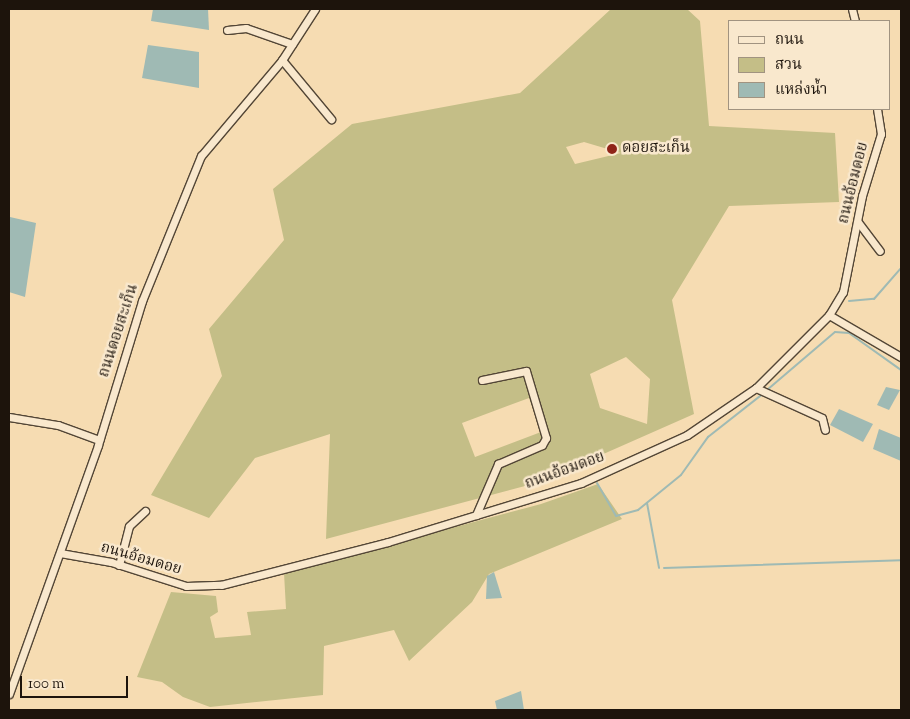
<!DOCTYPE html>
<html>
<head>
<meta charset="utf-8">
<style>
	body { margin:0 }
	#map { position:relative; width:910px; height:719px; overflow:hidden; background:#f6dcb2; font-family:"Sorts Mill Goudy","Noto Serif Thai",serif }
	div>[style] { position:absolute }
	.green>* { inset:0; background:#c4be87 }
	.water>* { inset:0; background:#9fbab4 }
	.stream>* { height:2px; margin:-1px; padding:0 1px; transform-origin:1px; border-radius:1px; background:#9fbab4 }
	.roads { filter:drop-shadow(1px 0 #534636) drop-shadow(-1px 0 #534636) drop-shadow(0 1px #534636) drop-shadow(0 -1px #534636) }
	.minor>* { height:7px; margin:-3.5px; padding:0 3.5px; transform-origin:3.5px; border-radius:3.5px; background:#f9e8cd }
	.dots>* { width:14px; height:14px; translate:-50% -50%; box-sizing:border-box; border:2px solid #f9e8cd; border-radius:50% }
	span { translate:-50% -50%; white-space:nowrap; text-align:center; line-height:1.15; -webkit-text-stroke:5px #f9e8cd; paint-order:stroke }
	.poi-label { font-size:15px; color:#1d140c }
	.left { translate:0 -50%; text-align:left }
	.street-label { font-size:15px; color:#1d140c }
	.frame { position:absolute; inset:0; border:10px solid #1d140c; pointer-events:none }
	.legend { position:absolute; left:728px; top:20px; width:162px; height:90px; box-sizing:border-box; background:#f9e8cd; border:1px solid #a19380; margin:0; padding:6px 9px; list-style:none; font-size:15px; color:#1d140c }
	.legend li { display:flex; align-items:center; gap:10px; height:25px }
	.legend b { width:25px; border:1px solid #a19380 }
	.scale { position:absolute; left:20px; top:676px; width:108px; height:22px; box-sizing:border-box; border:2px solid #1d140c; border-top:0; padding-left:6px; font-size:15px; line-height:18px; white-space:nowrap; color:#1d140c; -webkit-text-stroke:4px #f9e8cd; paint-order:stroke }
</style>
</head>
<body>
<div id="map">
	<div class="green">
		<div style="clip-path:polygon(evenodd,611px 9px,687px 9px,700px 21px,709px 126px,835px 133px,839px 202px,729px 206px,672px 300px,694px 414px,540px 482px,326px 539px,330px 434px,255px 458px,209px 518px,151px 495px,222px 376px,209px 329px,284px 240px,273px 189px,352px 124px,520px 93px,611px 9px,584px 142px,621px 153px,575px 164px,566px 147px,584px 142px,611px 9px,626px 357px,650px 379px,647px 424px,600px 408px,590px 374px,626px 357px,611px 9px,529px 398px,541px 432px,475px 457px,462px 423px,529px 398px)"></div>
		<div style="clip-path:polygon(598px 484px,622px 519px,489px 574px,472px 602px,409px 661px,394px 630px,324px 646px,323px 695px,210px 707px,183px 697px,162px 682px,137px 677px,171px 592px,216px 596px,218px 612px,210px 617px,215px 638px,251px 635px,247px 612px,286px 609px,284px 573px,541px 504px)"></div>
	</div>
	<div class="water">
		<div style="clip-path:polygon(153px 9px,208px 9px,209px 30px,151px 21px)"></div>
		<div style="clip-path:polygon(148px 45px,199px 52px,199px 88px,142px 78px)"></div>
		<div style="clip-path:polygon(10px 217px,36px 223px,25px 297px,9px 292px)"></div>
		<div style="clip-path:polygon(886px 387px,900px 390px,889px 410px,877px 405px)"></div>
		<div style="clip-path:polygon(839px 409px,873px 424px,863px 442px,830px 425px)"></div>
		<div style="clip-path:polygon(879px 429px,901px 438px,901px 461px,873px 449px)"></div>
		<div style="clip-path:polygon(494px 572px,502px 598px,486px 599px,487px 576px)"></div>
		<div style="clip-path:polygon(521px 691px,524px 710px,497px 710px,495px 701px)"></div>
	</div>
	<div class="stream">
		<div style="left:849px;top:301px;width:25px;rotate:-5deg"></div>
		<div style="left:874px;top:299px;width:41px;rotate:-48.9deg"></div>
		<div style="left:767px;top:390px;width:89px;rotate:-40.5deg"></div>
		<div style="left:835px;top:332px;width:14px;rotate:4deg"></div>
		<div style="left:849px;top:333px;width:64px;rotate:35.4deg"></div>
		<div style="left:597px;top:483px;width:38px;rotate:60deg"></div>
		<div style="left:616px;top:516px;width:23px;rotate:-15deg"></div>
		<div style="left:638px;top:510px;width:55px;rotate:-39.1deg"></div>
		<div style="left:681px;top:475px;width:47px;rotate:-54.6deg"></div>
		<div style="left:708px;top:437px;width:71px;rotate:-38.2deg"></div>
		<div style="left:647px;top:503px;width:66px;rotate:79.5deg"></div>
		<div style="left:664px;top:568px;width:237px;rotate:-1.9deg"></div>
	</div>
	<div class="roads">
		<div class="minor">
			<div style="left:852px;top:9px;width:12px;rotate:76deg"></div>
			<div style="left:227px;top:30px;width:19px;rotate:-6deg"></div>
			<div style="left:246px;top:28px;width:49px;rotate:19.2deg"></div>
			<div style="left:282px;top:60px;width:77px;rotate:50.3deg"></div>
			<div style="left:858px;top:222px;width:36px;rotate:53deg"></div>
			<div style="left:829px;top:315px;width:83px;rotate:30.3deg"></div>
			<div style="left:756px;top:388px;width:72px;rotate:24.4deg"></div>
			<div style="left:822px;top:418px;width:12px;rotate:76deg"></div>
			<div style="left:9px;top:417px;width:50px;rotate:9.3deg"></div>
			<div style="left:58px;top:425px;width:44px;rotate:20.1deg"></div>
			<div style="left:476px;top:515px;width:56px;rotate:-66.7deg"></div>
			<div style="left:498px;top:464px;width:48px;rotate:-23.4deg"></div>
			<div style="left:542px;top:445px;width:8px;rotate:-60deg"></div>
			<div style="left:546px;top:438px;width:70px;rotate:-106.6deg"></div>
			<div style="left:526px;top:371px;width:45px;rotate:168.4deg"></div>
			<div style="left:60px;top:553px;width:52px;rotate:10deg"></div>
			<div style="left:111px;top:562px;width:79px;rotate:17.7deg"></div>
			<div style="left:186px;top:586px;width:35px;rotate:-2deg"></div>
			<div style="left:221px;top:585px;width:172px;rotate:-14.4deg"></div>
			<div style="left:388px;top:542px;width:202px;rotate:-17deg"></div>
			<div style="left:581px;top:483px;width:116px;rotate:-24.4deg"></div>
			<div style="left:687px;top:435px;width:83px;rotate:-34.3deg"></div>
			<div style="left:756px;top:388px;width:103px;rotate:-45deg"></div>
			<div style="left:829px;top:315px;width:27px;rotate:-59deg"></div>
			<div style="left:843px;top:292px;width:98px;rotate:-78.8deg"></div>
			<div style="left:862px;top:196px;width:65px;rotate:-73deg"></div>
			<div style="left:881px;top:134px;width:25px;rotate:-99deg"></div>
			<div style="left:119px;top:565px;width:40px;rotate:-75.6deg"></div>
			<div style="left:129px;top:526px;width:22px;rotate:-43deg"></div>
			<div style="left:9px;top:694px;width:264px;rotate:-70.3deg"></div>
			<div style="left:98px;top:445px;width:151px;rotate:-73deg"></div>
			<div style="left:142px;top:301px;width:157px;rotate:-67.9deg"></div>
			<div style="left:201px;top:156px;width:126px;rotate:-49.8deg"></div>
			<div style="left:282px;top:60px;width:61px;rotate:-57.1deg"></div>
		</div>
	</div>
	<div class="dots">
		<div style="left:612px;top:149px;background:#8f2418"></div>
	</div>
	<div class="poi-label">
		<span class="left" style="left:622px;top:149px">ดอยสะเก็น</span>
	</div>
	<div class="street-label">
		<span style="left:854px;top:183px;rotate:-76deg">ถนนอ้อมดอย</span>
		<span style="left:119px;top:331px;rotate:-72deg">ถนนดอยสะเก็น</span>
		<span style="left:565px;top:471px;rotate:-20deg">ถนนอ้อมดอย</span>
		<span style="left:141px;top:559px;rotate:16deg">ถนนอ้อมดอย</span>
	</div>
	<div class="frame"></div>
	<ul class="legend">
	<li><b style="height:6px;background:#f9e8cd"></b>ถนน</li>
	<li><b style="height:14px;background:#c4be87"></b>สวน</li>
	<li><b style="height:14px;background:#9fbab4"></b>แหล่งน้ำ</li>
	</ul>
	<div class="scale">100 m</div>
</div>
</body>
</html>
